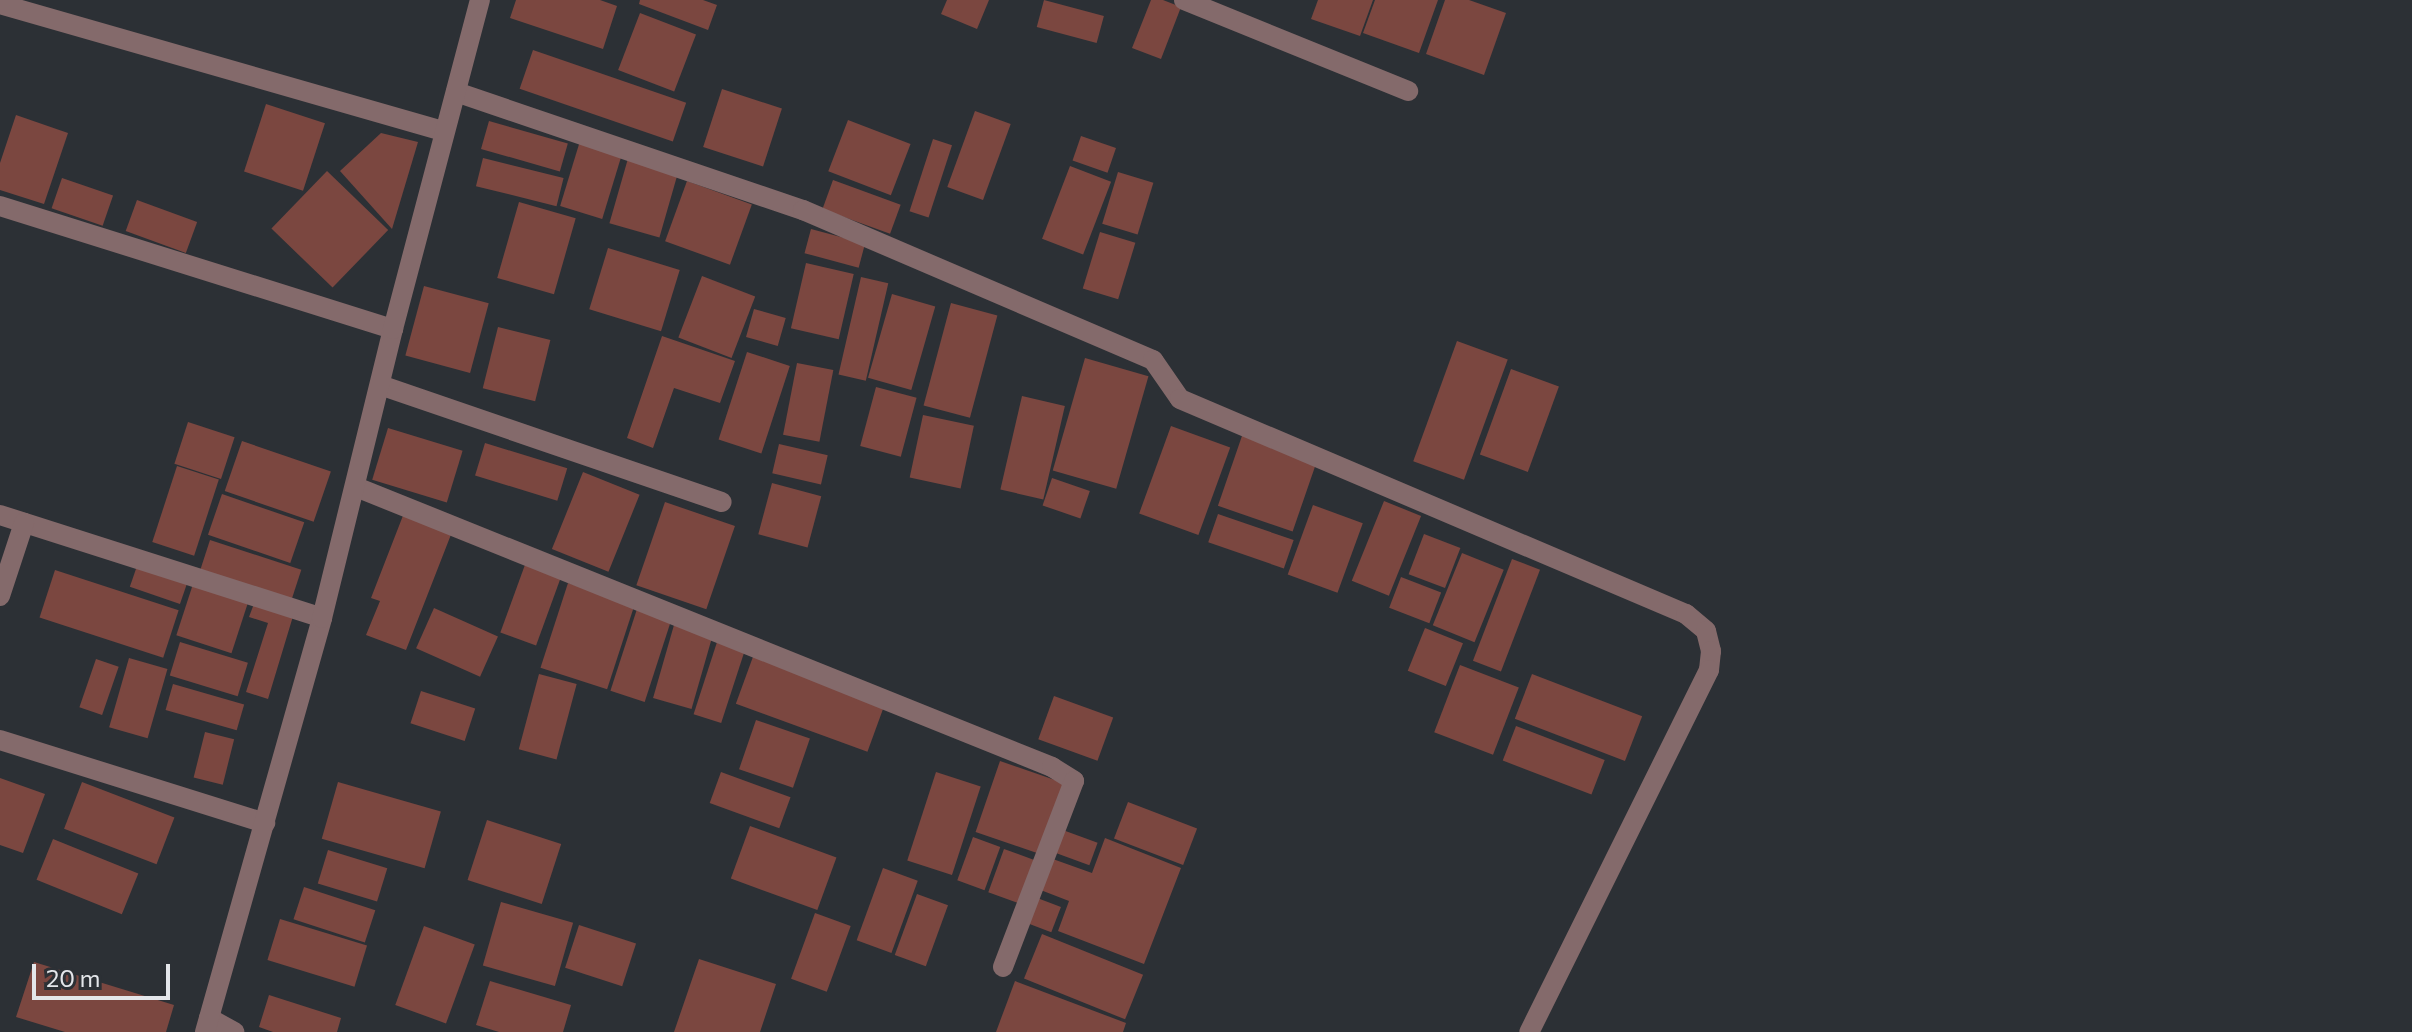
<!DOCTYPE html>
<html>
<head>
<meta charset="utf-8">
<style>
	body { margin:0 }
	#map { position:relative; width:2412px; height:1032px; overflow:hidden; background:#2c3035; font-family:Commissioner,sans-serif }
	div>[style] { position:absolute }
	.building>* { inset:0; background:#7b4740; transform-origin:0 0 }
	.minor>* { height:20px; margin:-10px; padding:0 10px; transform-origin:10px; border-radius:10px; background:#846a6b }
	span { translate:-50% -50%; white-space:nowrap; text-align:center; line-height:1.15; -webkit-text-stroke:6px #2c3035; paint-order:stroke }
	.scale { position:absolute; left:32px; top:964px; width:138px; height:36px; box-sizing:border-box; border:4px solid #e4e6ea; border-top:0; padding-left:10px; font-size:24px; line-height:28px; white-space:nowrap; color:#e4e6ea; -webkit-text-stroke:6px #2c3035; paint-order:stroke }
</style>
</head>
<body>
<div id="map">
	<div class="building">
		<div style="clip-path:polygon(516px 0,600px 0,617px 6px,603px 49px,510px 18px)"></div>
		<div style="clip-path:polygon(640px 0,703px 0,717px 5px,708px 30px,639px 4px)"></div>
		<div style="clip-path:polygon(947px 0,989px 0,977px 29px,941px 14px)"></div>
		<div style="left:1044px;top:0;width:62px;height:28px;rotate:15deg"></div>
		<div style="clip-path:polygon(1151px 0,1163px 0,1181px 7px,1161px 59px,1132px 48px)"></div>
		<div style="clip-path:polygon(1318px 0,1373px 0,1360px 36px,1311px 19px)"></div>
		<div style="clip-path:polygon(1375px 0,1438px 0,1419px 53px,1363px 33px)"></div>
		<div style="clip-path:polygon(1445px 0,1469px 0,1506px 13px,1484px 75px,1426px 54px)"></div>
		<div style="left:640px;top:13px;width:60px;height:61px;rotate:21deg"></div>
		<div style="left:533px;top:50px;width:162px;height:41px;rotate:19deg"></div>
		<div style="left:722px;top:89px;width:63px;height:61px;rotate:18deg"></div>
		<div style="left:266px;top:104px;width:62px;height:71px;rotate:18deg"></div>
		<div style="left:975px;top:111px;width:38px;height:81px;rotate:20deg"></div>
		<div style="clip-path:polygon(16px 115px,68px 133px,44px 204px,0 190px,0 163px)"></div>
		<div style="left:848px;top:120px;width:67px;height:55px;rotate:21deg"></div>
		<div style="left:489px;top:121px;width:82px;height:29px;rotate:16deg"></div>
		<div style="clip-path:polygon(381px 133px,418px 142px,392px 229px,340px 171px)"></div>
		<div style="left:1081px;top:136px;width:37px;height:26px;rotate:19deg"></div>
		<div style="left:933px;top:139px;width:20px;height:76px;rotate:18deg"></div>
		<div style="left:580px;top:141px;width:44px;height:68px;rotate:17deg"></div>
		<div style="left:629px;top:155px;width:52px;height:71px;rotate:16deg"></div>
		<div style="left:483px;top:158px;width:83px;height:29px;rotate:14deg"></div>
		<div style="left:1070px;top:166px;width:44px;height:78px;rotate:21deg"></div>
		<div style="left:327px;top:171px;width:85px;height:80px;rotate:44deg"></div>
		<div style="left:1118px;top:172px;width:37px;height:54px;rotate:17deg"></div>
		<div style="left:62px;top:178px;width:54px;height:32px;rotate:19deg"></div>
		<div style="left:833px;top:180px;width:72px;height:31px;rotate:20deg"></div>
		<div style="left:687px;top:181px;width:69px;height:64px;rotate:20deg"></div>
		<div style="left:137px;top:200px;width:64px;height:33px;rotate:20deg"></div>
		<div style="left:519px;top:202px;width:59px;height:79px;rotate:16deg"></div>
		<div style="left:811px;top:229px;width:56px;height:25px;rotate:15deg"></div>
		<div style="left:1100px;top:232px;width:37px;height:59px;rotate:17deg"></div>
		<div style="left:608px;top:248px;width:75px;height:64px;rotate:17deg"></div>
		<div style="left:806px;top:263px;width:49px;height:67px;rotate:13deg"></div>
		<div style="left:702px;top:276px;width:57px;height:66px;rotate:21deg"></div>
		<div style="left:861px;top:277px;width:28px;height:100px;rotate:13deg"></div>
		<div style="left:424px;top:286px;width:67px;height:72px;rotate:15deg"></div>
		<div style="left:892px;top:294px;width:45px;height:87px;rotate:16deg"></div>
		<div style="left:951px;top:303px;width:48px;height:106px;rotate:15deg"></div>
		<div style="left:754px;top:309px;width:33px;height:29px;rotate:16deg"></div>
		<div style="left:498px;top:327px;width:54px;height:63px;rotate:14deg"></div>
		<div style="clip-path:polygon(662px 336px,735px 361px,720px 403px,674px 388px,653px 448px,627px 438px)"></div>
		<div style="left:1457px;top:341px;width:54px;height:128px;rotate:20deg"></div>
		<div style="left:747px;top:352px;width:45px;height:92px;rotate:18deg"></div>
		<div style="left:1085px;top:358px;width:66px;height:117px;rotate:16deg"></div>
		<div style="left:797px;top:363px;width:37px;height:73px;rotate:11deg"></div>
		<div style="left:1511px;top:369px;width:51px;height:91px;rotate:20deg"></div>
		<div style="left:876px;top:387px;width:42px;height:61px;rotate:15deg"></div>
		<div style="left:1022px;top:396px;width:44px;height:96px;rotate:13deg"></div>
		<div style="left:923px;top:415px;width:52px;height:64px;rotate:12deg"></div>
		<div style="left:188px;top:422px;width:49px;height:44px;rotate:18deg"></div>
		<div style="left:1171px;top:426px;width:63px;height:93px;rotate:20deg"></div>
		<div style="left:388px;top:428px;width:78px;height:54px;rotate:17deg"></div>
		<div style="left:1243px;top:433px;width:79px;height:77px;rotate:19deg"></div>
		<div style="left:242px;top:441px;width:94px;height:53px;rotate:19deg"></div>
		<div style="left:485px;top:443px;width:86px;height:34px;rotate:17deg"></div>
		<div style="left:779px;top:444px;width:50px;height:30px;rotate:13deg"></div>
		<div style="left:177px;top:466px;width:44px;height:80px;rotate:18deg"></div>
		<div style="left:583px;top:472px;width:61px;height:83px;rotate:22deg"></div>
		<div style="left:1052px;top:478px;width:40px;height:29px;rotate:19deg"></div>
		<div style="left:772px;top:483px;width:51px;height:53px;rotate:15deg"></div>
		<div style="left:222px;top:494px;width:87px;height:43px;rotate:19deg"></div>
		<div style="left:1384px;top:501px;width:40px;height:86px;rotate:22deg"></div>
		<div style="left:665px;top:502px;width:74px;height:88px;rotate:19deg"></div>
		<div style="left:1313px;top:505px;width:53px;height:74px;rotate:20deg"></div>
		<div style="clip-path:polygon(404px 513px,452px 532px,406px 650px,366px 635px,380px 601px,371px 598px)"></div>
		<div style="left:1218px;top:514px;width:80px;height:30px;rotate:19deg"></div>
		<div style="left:1424px;top:534px;width:39px;height:43px;rotate:21deg"></div>
		<div style="left:210px;top:540px;width:96px;height:31px;rotate:18deg"></div>
		<div style="left:1462px;top:553px;width:45px;height:78px;rotate:22deg"></div>
		<div style="left:1512px;top:559px;width:30px;height:109px;rotate:21deg"></div>
		<div style="left:526px;top:562px;width:38px;height:75px;rotate:20deg"></div>
		<div style="left:137px;top:566px;width:53px;height:22px;rotate:19deg"></div>
		<div style="left:55px;top:570px;width:130px;height:50px;rotate:18deg"></div>
		<div style="left:1401px;top:577px;width:43px;height:33px;rotate:21deg"></div>
		<div style="left:568px;top:583px;width:70px;height:89px;rotate:18deg"></div>
		<div style="left:193px;top:584px;width:58px;height:54px;rotate:18deg"></div>
		<div style="clip-path:polygon(255px 601px,294px 613px,268px 699px,246px 692px,268px 623px,249px 617px)"></div>
		<div style="left:434px;top:608px;width:70px;height:44px;rotate:24deg"></div>
		<div style="left:637px;top:609px;width:36px;height:86px;rotate:18deg"></div>
		<div style="left:674px;top:625px;width:40px;height:76px;rotate:16deg"></div>
		<div style="left:1425px;top:628px;width:41px;height:46px;rotate:22deg"></div>
		<div style="left:718px;top:639px;width:29px;height:79px;rotate:18deg"></div>
		<div style="left:180px;top:642px;width:71px;height:35px;rotate:17deg"></div>
		<div style="left:754px;top:654px;width:140px;height:53px;rotate:20deg"></div>
		<div style="left:129px;top:658px;width:40px;height:72px;rotate:16deg"></div>
		<div style="left:96px;top:659px;width:24px;height:51px;rotate:19deg"></div>
		<div style="left:1460px;top:665px;width:63px;height:72px;rotate:21deg"></div>
		<div style="left:539px;top:674px;width:39px;height:78px;rotate:15deg"></div>
		<div style="left:1532px;top:674px;width:118px;height:48px;rotate:21deg"></div>
		<div style="left:173px;top:684px;width:74px;height:27px;rotate:16deg"></div>
		<div style="left:421px;top:691px;width:57px;height:34px;rotate:18deg"></div>
		<div style="left:1054px;top:696px;width:63px;height:46px;rotate:20deg"></div>
		<div style="left:756px;top:720px;width:57px;height:52px;rotate:19deg"></div>
		<div style="left:1516px;top:726px;width:95px;height:37px;rotate:21deg"></div>
		<div style="left:205px;top:732px;width:30px;height:47px;rotate:14deg"></div>
		<div style="left:1000px;top:761px;width:68px;height:75px;rotate:19deg"></div>
		<div style="left:721px;top:772px;width:74px;height:33px;rotate:20deg"></div>
		<div style="left:936px;top:772px;width:47px;height:93px;rotate:18deg"></div>
		<div style="clip-path:polygon(0 778px,45px 794px,23px 853px,0 845px)"></div>
		<div style="left:82px;top:782px;width:99px;height:50px;rotate:21deg"></div>
		<div style="left:338px;top:782px;width:107px;height:59px;rotate:16deg"></div>
		<div style="left:1128px;top:802px;width:74px;height:39px;rotate:21deg"></div>
		<div style="left:487px;top:820px;width:78px;height:63px;rotate:18deg"></div>
		<div style="left:750px;top:826px;width:92px;height:56px;rotate:20deg"></div>
		<div style="left:1060px;top:829px;width:40px;height:24px;rotate:20deg"></div>
		<div style="left:973px;top:837px;width:29px;height:46px;rotate:20deg"></div>
		<div style="clip-path:polygon(1105px 838px,1181px 868px,1144px 964px,1058px 931px,1069px 901px,1038px 889px,1050px 858px,1092px 873px)"></div>
		<div style="left:53px;top:839px;width:92px;height:44px;rotate:22deg"></div>
		<div style="left:1004px;top:849px;width:35px;height:46px;rotate:20deg"></div>
		<div style="left:328px;top:850px;width:62px;height:35px;rotate:17deg"></div>
		<div style="left:883px;top:868px;width:37px;height:77px;rotate:20deg"></div>
		<div style="left:304px;top:887px;width:75px;height:34px;rotate:18deg"></div>
		<div style="left:917px;top:894px;width:33px;height:65px;rotate:20deg"></div>
		<div style="left:1032px;top:896px;width:31px;height:27px;rotate:21deg"></div>
		<div style="left:501px;top:902px;width:75px;height:66px;rotate:16deg"></div>
		<div style="left:815px;top:913px;width:38px;height:70px;rotate:20deg"></div>
		<div style="left:280px;top:919px;width:91px;height:43px;rotate:17deg"></div>
		<div style="left:579px;top:925px;width:60px;height:45px;rotate:18deg"></div>
		<div style="left:424px;top:926px;width:54px;height:84px;rotate:20deg"></div>
		<div style="left:1042px;top:934px;width:109px;height:48px;rotate:22deg"></div>
		<div style="clip-path:polygon(699px 959px,776px 984px,760px 1032px,674px 1032px)"></div>
		<div style="clip-path:polygon(34px 962px,174px 1005px,166px 1032px,65px 1032px,16px 1017px)"></div>
		<div style="clip-path:polygon(490px 981px,571px 1005px,563px 1032px,499px 1032px,476px 1025px)"></div>
		<div style="clip-path:polygon(1015px 981px,1126px 1023px,1123px 1032px,996px 1032px)"></div>
		<div style="clip-path:polygon(269px 995px,341px 1018px,337px 1032px,273px 1032px,259px 1027px)"></div>
	</div>
	<div class="minor">
		<div style="left:1184px;top:0;width:242px;rotate:22.1deg"></div>
		<div style="left:0;top:4px;width:462px;rotate:16deg"></div>
		<div style="left:456px;top:92px;width:367px;rotate:18.8deg"></div>
		<div style="left:803px;top:210px;width:381px;rotate:23.2deg"></div>
		<div style="left:1153px;top:360px;width:47px;rotate:55.3deg"></div>
		<div style="left:1180px;top:399px;width:550px;rotate:23.02deg"></div>
		<div style="left:1686px;top:614px;width:26px;rotate:40deg"></div>
		<div style="left:1706px;top:631px;width:21px;rotate:76deg"></div>
		<div style="left:1711px;top:651px;width:19px;rotate:96deg"></div>
		<div style="left:1709px;top:670px;width:404px;rotate:116.4deg"></div>
		<div style="left:0;top:206px;width:412px;rotate:17.4deg"></div>
		<div style="left:380px;top:385px;width:361px;rotate:18.9deg"></div>
		<div style="left:356px;top:487px;width:750px;rotate:21.91deg"></div>
		<div style="left:1052px;top:767px;width:26px;rotate:32deg"></div>
		<div style="left:1074px;top:781px;width:199px;rotate:110.9deg"></div>
		<div style="left:0;top:515px;width:338px;rotate:17.7deg"></div>
		<div style="left:0;top:596px;width:77px;rotate:-71.8deg"></div>
		<div style="left:0;top:740px;width:278px;rotate:17.4deg"></div>
		<div style="left:209px;top:1018px;width:29px;rotate:29deg"></div>
		<div style="left:205px;top:1032px;width:430px;rotate:-74.2deg"></div>
		<div style="left:322px;top:618px;width:298px;rotate:-76.2deg"></div>
		<div style="left:393px;top:329px;width:340px;rotate:-75.2deg"></div>
	</div>
	<div class="scale">20 m</div>
</div>
</body>
</html>
